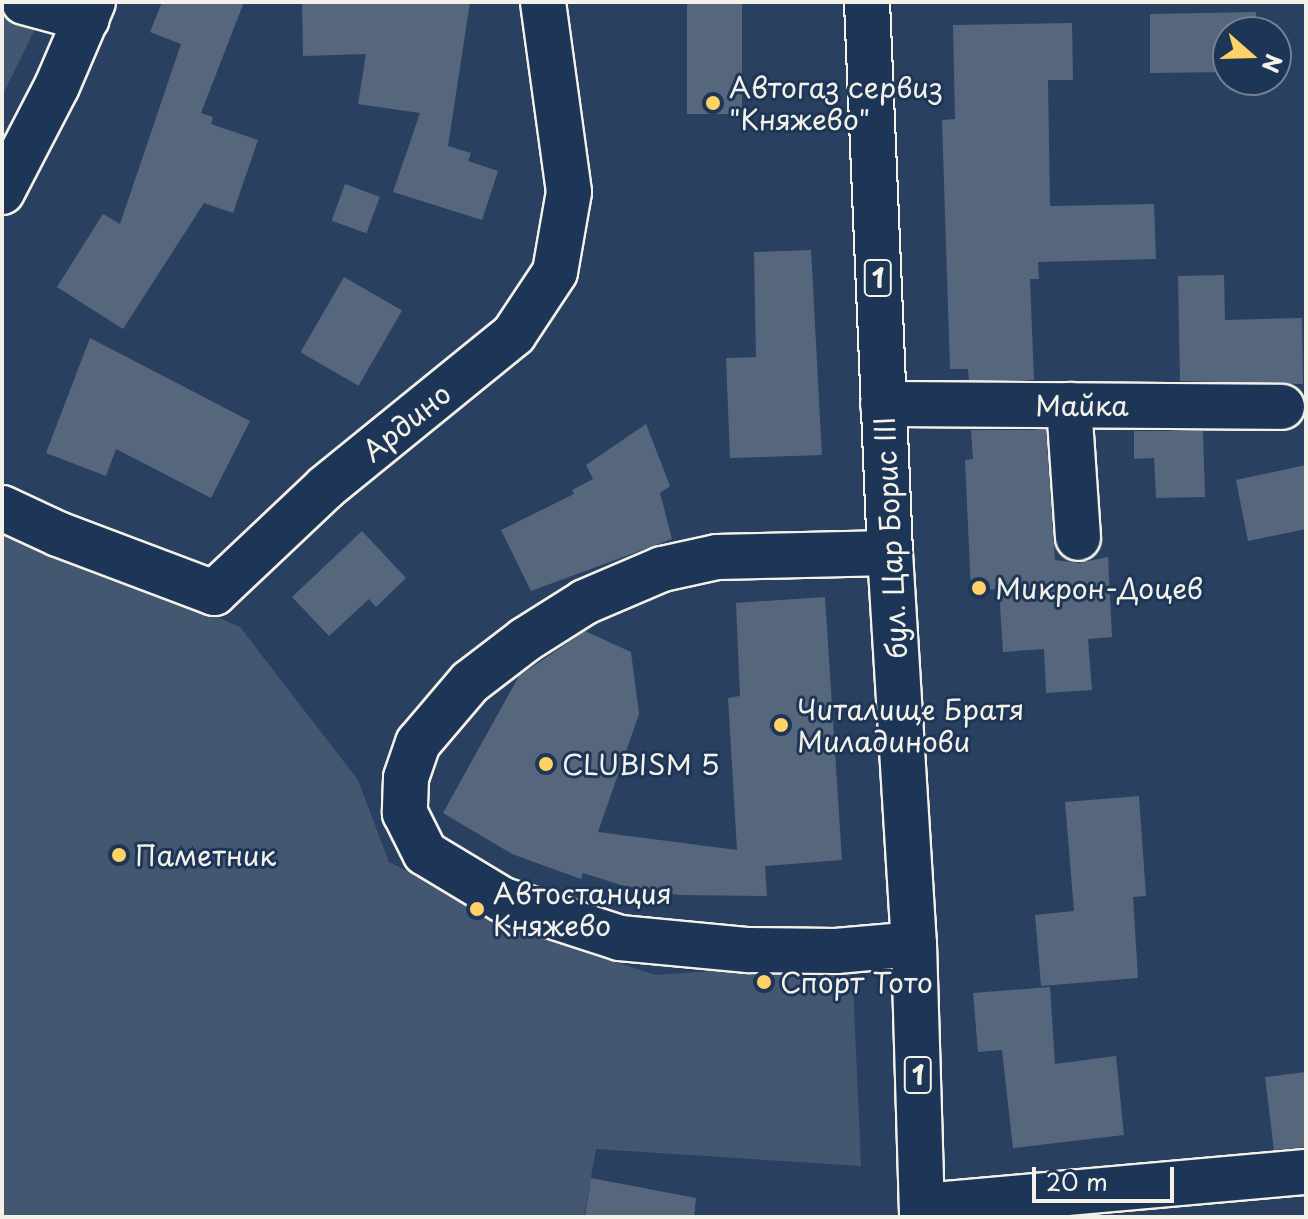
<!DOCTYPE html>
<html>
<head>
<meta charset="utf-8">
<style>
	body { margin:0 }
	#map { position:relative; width:1308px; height:1219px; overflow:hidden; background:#2a4060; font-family:"Playpen Sans",sans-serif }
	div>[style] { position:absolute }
	.green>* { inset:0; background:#445771 }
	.building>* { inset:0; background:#56677d; transform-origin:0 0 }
	.roads { filter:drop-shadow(2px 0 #f4f1e8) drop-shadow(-2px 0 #f4f1e8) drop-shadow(0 2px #f4f1e8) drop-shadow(0 -2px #f4f1e8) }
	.minor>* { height:44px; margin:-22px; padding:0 22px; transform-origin:22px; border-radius:22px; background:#1d3557 }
	.major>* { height:44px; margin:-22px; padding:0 22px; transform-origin:22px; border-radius:22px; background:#1d3557 }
	.dots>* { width:22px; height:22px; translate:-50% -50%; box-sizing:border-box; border:4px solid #1d3557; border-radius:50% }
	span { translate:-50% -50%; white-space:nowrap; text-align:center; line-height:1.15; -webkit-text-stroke:6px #1d3557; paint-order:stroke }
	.shield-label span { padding:2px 6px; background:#1d3557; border:2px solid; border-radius:6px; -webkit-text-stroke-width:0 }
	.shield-label { font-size:26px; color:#f4f1e8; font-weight:700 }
	.poi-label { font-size:28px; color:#f4f1e8 }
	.left { translate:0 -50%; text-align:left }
	.street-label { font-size:28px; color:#f4f1e8 }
	.frame { position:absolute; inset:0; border:4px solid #f4f1e8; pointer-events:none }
	.north { position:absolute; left:1212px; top:16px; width:80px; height:80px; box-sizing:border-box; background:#1d3557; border:2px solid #738091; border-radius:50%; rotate:110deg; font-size:22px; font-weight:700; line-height:32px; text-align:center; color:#f4f1e8 }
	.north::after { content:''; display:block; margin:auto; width:28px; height:36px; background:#ffd166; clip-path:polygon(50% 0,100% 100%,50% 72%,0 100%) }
	.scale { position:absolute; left:1032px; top:1167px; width:142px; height:36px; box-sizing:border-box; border:4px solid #f4f1e8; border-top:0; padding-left:10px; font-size:24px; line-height:28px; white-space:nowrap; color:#f4f1e8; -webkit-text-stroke:6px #1d3557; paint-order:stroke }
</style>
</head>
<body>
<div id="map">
	<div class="green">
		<div style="clip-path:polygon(2px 5px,42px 15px,2px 96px)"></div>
		<div style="clip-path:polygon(2px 523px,240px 627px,358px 780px,389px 862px,543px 939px,656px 975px,852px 961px,861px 1166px,596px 1149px,584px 1217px,2px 1217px)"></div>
	</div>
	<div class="building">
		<div style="clip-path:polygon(162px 2px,244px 2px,201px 113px,213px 117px,211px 124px,258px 140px,233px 213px,204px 203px,123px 329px,57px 287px,103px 214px,120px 224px,181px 44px,150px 32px)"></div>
		<div style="clip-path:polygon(302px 2px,470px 2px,448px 146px,471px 153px,468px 161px,498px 171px,482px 220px,393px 192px,420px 113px,358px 104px,366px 54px,303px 56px)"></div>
		<div style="left:687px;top:2px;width:55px;height:112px"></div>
		<div style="clip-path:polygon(1256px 12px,1256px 32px,1228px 32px,1228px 72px,1150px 73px,1150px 14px)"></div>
		<div style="clip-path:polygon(1072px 23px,1073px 80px,1048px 80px,1050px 206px,1154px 204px,1156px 259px,1038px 262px,1039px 279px,1030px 279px,1034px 380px,969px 380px,968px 369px,950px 369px,942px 120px,955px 119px,953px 25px)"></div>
		<div style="left:345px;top:184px;width:37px;height:39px;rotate:20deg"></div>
		<div style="clip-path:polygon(811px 250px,822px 455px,730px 458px,726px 358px,756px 357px,754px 252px)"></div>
		<div style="clip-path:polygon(1224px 275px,1225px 320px,1302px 318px,1303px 384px,1180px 381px,1178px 276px)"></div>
		<div style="left:344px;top:277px;width:67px;height:87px;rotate:30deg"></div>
		<div style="clip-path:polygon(90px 338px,250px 421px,211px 498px,116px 449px,106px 476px,46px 453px)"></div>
		<div style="clip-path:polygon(646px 424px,670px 486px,660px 493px,672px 539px,531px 591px,501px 530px,574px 494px,572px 490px,593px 479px,586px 465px)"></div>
		<div style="clip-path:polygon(971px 430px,1046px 430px,1055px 560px,1079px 563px,1108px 557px,1112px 637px,1088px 639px,1092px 690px,1046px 693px,1044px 649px,1003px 652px,999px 589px,971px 591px,965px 460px,973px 459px)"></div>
		<div style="clip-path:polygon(1134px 431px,1203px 431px,1205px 497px,1156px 498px,1154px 458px,1134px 459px)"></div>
		<div style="clip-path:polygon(1306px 465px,1306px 529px,1248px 541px,1236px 480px)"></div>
		<div style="clip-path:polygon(362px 531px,406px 578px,376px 607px,369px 599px,329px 636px,292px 597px)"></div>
		<div style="clip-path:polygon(825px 597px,842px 860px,765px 866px,767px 896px,679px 895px,621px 885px,583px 873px,581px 879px,512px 854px,443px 813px,519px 676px,585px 631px,631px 652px,639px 714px,598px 832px,737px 850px,728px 698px,740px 696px,736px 603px)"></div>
		<div style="clip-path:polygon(1139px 796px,1146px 896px,1133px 897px,1138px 978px,1041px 986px,1035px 915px,1074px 911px,1065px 802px)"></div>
		<div style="clip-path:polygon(1050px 987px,1055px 1064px,1116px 1056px,1124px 1135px,1013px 1148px,1002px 1050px,978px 1052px,973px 993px)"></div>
		<div style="clip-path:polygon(1306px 1072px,1306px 1147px,1274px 1150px,1265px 1077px)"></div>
		<div style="clip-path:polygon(591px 1178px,696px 1198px,694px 1217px,585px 1217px)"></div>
	</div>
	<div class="roads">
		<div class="minor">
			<div style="left:24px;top:2px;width:65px;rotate:15.1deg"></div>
			<div style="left:883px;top:404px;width:399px;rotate:0.4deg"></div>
			<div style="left:1069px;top:405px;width:133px;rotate:86.1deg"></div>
			<div style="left:2px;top:508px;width:62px;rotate:24.9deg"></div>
			<div style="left:58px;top:534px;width:167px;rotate:20.7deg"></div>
			<div style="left:214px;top:593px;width:154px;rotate:-43.4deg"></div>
			<div style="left:326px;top:487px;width:242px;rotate:-39.1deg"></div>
			<div style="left:514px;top:334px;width:74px;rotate:-56.5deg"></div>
			<div style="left:555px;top:272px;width:81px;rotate:-80.1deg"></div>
			<div style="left:569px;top:192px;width:192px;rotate:-97.8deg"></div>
			<div style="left:890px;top:553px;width:173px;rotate:178.7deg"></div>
			<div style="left:717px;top:557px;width:56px;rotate:167.7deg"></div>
			<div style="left:662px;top:569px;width:84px;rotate:156.8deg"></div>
			<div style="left:585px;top:602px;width:71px;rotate:147.7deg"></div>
			<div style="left:525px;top:640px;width:69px;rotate:142.6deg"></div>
			<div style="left:470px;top:682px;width:80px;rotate:130.4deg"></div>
			<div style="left:418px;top:743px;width:37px;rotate:109deg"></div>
			<div style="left:406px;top:778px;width:35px;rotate:92deg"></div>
			<div style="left:405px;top:813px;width:45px;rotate:63.4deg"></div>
			<div style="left:425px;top:853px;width:91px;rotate:31.1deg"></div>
			<div style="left:503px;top:900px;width:123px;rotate:18deg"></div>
			<div style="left:620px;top:938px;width:129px;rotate:5.4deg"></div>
			<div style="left:748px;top:950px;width:88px;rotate:0.7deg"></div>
			<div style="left:836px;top:951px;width:78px;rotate:-5.1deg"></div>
			<div style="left:923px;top:1206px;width:385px;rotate:-5.1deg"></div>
		</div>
		<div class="major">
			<div style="left:867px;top:2px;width:551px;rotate:87.61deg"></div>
			<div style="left:890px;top:553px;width:392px;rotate:86.5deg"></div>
			<div style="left:914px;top:944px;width:273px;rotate:88.3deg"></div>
			<div style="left:2px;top:192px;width:119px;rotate:-62.6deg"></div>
			<div style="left:57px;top:86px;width:91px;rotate:-66.8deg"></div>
		</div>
	</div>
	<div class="dots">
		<div style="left:713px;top:103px;background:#ffd166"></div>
		<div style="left:979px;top:588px;background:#ffd166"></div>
		<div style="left:781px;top:725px;background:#ffd166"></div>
		<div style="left:546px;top:764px;background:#ffd166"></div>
		<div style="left:119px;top:855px;background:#ffd166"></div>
		<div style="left:477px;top:909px;background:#ffd166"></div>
		<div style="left:764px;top:982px;background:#ffd166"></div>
	</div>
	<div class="shield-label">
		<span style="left:878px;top:278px">1</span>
		<span style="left:918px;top:1075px">1</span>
	</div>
	<div class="poi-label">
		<span class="left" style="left:729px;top:103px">Автогаз сервиз<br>"Княжево"</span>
		<span class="left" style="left:995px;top:588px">Микрон-Доцев</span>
		<span class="left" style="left:797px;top:725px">Читалище Братя<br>Миладинови</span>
		<span class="left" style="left:562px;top:764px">CLUBISM 5</span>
		<span class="left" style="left:135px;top:855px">Паметник</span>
		<span class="left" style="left:493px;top:909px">Автостанция<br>Княжево</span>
		<span class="left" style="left:780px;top:982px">Спорт Тото</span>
	</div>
	<div class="street-label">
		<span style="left:1082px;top:405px">Майка</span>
		<span style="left:406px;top:422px;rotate:-39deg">Ардино</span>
		<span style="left:890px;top:538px;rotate:-93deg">бул. Цар Борис III</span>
	</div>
	<div class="frame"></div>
	<div class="north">N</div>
	<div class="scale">20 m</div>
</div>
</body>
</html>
